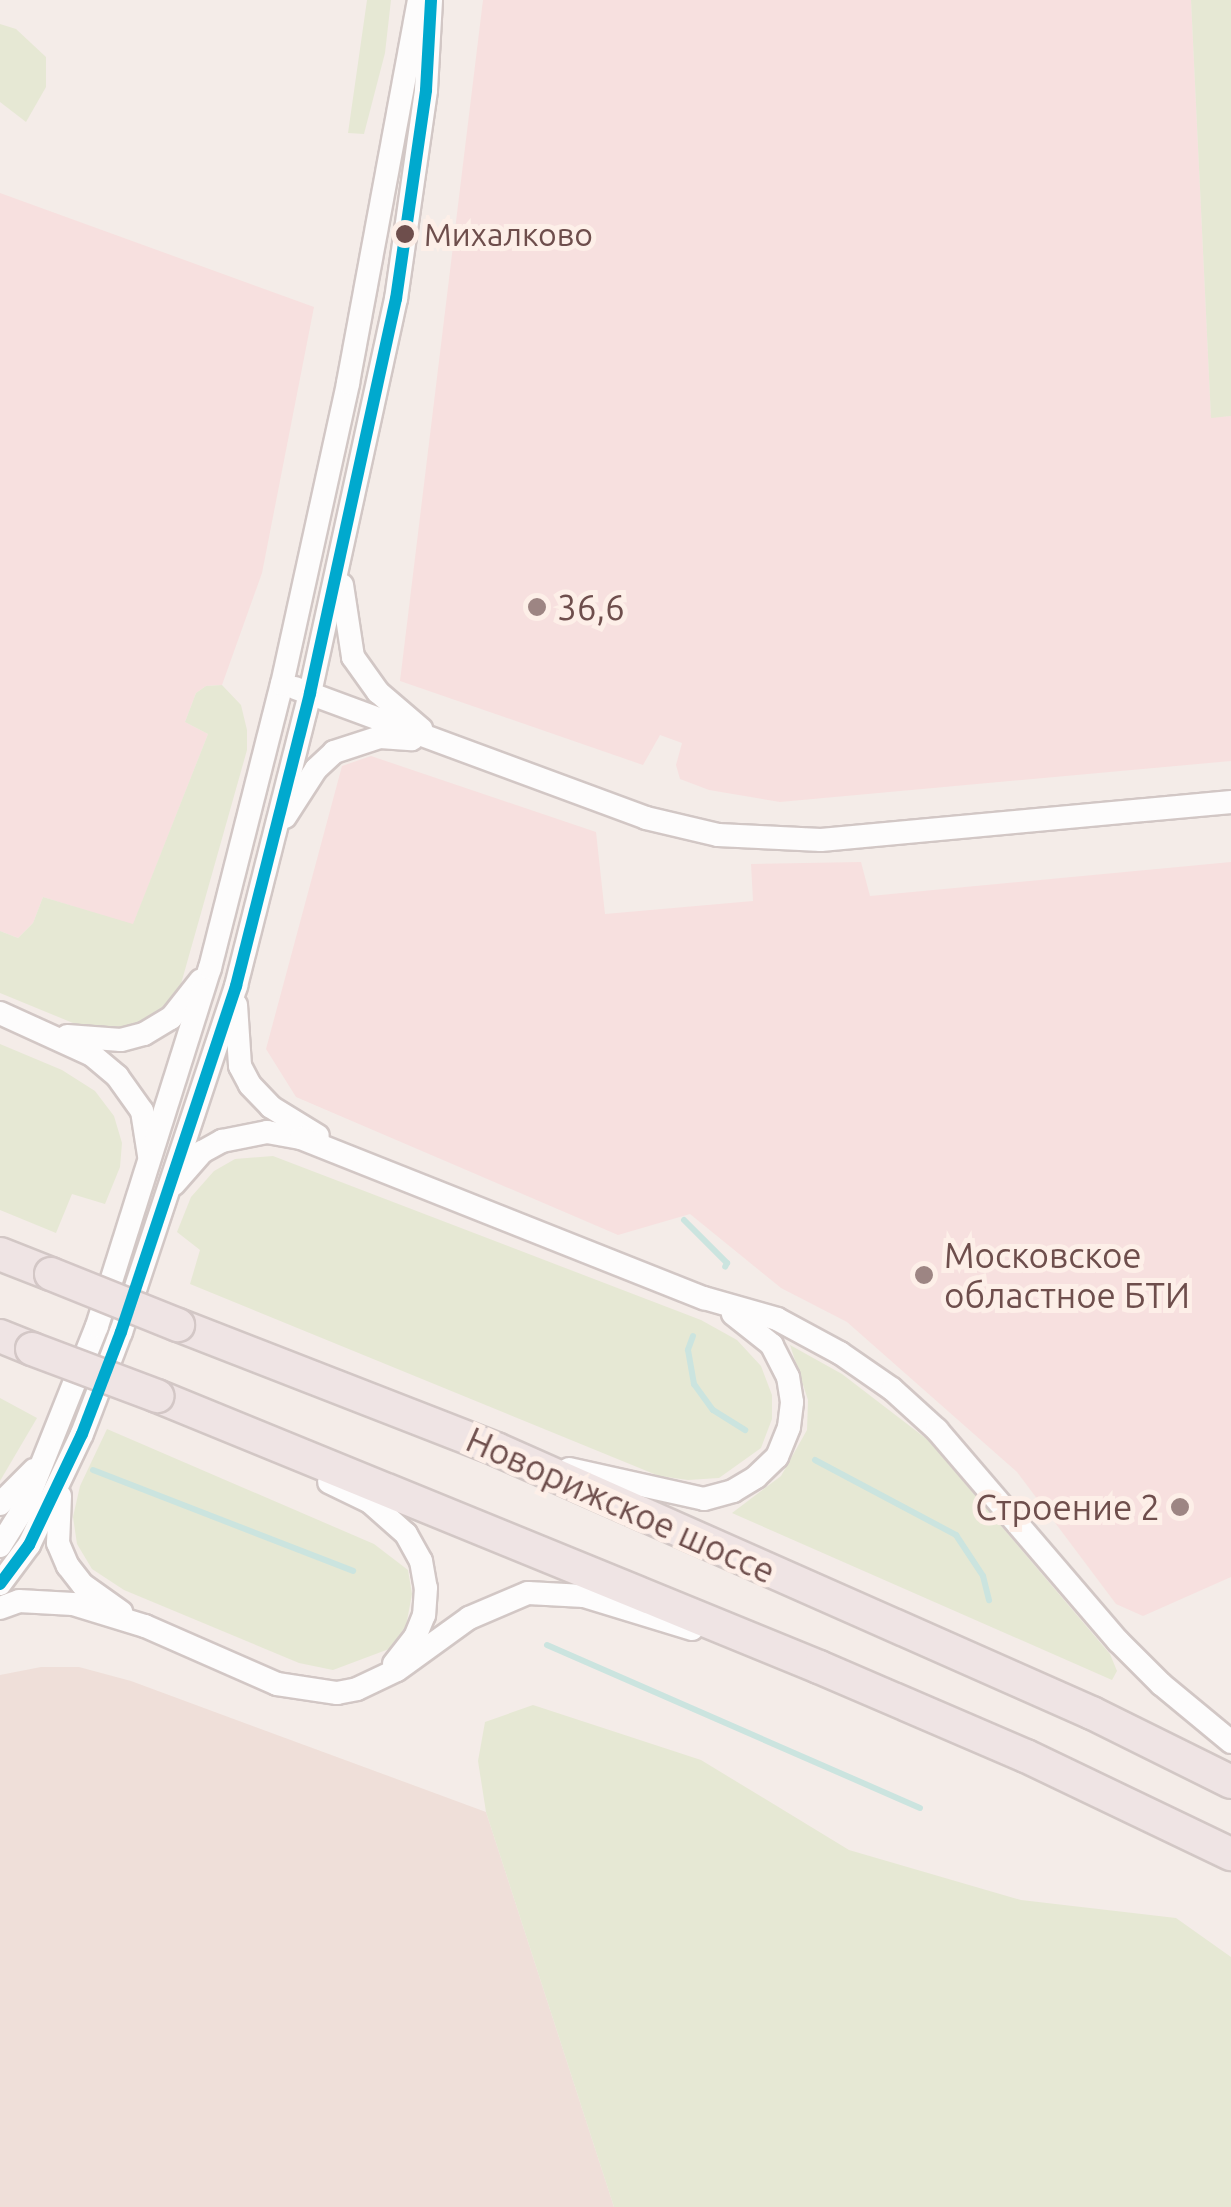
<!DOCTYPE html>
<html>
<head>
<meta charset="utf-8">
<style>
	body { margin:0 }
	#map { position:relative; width:1231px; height:2207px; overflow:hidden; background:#f4ece8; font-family:Ubuntu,sans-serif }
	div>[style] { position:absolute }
	.residential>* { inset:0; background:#efdfd9 }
	.commercial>* { inset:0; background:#f7e0df }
	.green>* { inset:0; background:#e6e8d4 }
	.stream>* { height:6px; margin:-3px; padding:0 3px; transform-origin:3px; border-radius:3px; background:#cbe4df }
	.roads { filter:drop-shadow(2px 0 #d2c7c5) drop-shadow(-2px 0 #d2c7c5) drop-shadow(0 2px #d2c7c5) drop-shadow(0 -2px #d2c7c5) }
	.minor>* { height:22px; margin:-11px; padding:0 11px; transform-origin:11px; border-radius:11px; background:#fdfcfc }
	.highway>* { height:32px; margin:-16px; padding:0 16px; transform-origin:16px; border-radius:16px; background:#efe4e4 }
	.bridges { filter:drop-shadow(2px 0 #d3c7c6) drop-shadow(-2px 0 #d3c7c6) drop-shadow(0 2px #d3c7c6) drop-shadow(0 -2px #d3c7c6) }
	.highway-bridge>* { height:32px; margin:-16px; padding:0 16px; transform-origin:16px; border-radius:16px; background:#efe4e4 }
	.bus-1>* { height:12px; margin:-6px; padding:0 6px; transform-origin:6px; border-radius:6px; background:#00a9ce }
	.dots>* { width:28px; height:28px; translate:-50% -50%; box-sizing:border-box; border:5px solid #fdefe8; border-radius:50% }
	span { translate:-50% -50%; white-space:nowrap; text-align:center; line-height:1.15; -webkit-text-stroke:10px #fdefe8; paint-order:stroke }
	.bus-label { font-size:32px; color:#6e4e4c }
	.left { translate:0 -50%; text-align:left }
	.poi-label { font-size:35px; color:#6e4e4c }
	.right { translate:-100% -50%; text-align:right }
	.street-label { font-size:35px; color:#6e4e4c }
</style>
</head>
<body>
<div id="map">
	<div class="residential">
		<div style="clip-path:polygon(41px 1667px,79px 1667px,131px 1681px,486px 1812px,614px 2207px,0 2207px,0 1675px)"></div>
	</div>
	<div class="commercial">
		<div style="clip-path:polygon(483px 0,1191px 0,1211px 417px,1231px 416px,1231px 761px,780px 802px,709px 790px,680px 779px,676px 765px,682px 743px,660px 735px,643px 765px,400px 681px)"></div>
		<div style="clip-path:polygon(0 193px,314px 307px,262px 573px,222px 685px,206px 686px,196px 693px,185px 722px,208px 734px,133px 925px,43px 897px,33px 923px,18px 938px,0 931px)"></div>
		<div style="clip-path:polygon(371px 756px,596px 832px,605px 914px,753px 901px,751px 864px,861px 862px,870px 896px,1231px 862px,1231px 1577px,1143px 1616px,1116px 1604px,1017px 1472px,847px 1322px,781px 1288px,690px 1214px,618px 1235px,296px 1097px,266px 1049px,342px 766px)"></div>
	</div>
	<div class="green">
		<div style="clip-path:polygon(367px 0,391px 0,385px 53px,364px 134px,348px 133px)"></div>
		<div style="clip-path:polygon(1191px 0,1231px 0,1231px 416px,1211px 418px)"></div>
		<div style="clip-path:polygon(0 24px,16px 29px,46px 57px,46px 87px,26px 122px,0 102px)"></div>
		<div style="clip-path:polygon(222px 685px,241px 705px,247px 730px,247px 750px,179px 991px,149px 1020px,109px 1030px,73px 1023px,0 993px,0 931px,18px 938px,33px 923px,43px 897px,133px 924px,208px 734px,185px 722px,196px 693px,206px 686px)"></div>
		<div style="clip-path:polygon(0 1044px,62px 1070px,95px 1091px,114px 1116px,122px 1143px,120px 1167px,105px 1204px,72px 1194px,56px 1233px,0 1210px)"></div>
		<div style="clip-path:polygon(273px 1156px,701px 1320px,737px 1340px,761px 1366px,772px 1395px,772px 1419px,761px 1448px,719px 1478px,688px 1480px,659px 1476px,190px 1284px,200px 1250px,177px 1232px,191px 1197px,214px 1171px,235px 1159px)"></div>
		<div style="clip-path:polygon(790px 1345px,842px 1374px,928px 1440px,1110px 1654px,1117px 1671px,1112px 1680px,732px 1513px,781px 1476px,807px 1430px,808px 1400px)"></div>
		<div style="clip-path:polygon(0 1398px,37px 1418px,0 1481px)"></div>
		<div style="clip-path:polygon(107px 1429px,374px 1544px,408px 1570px,412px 1594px,406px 1626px,389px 1649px,333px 1670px,299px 1663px,124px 1590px,92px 1569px,77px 1544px,73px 1517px,80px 1486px)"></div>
		<div style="clip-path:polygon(533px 1705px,701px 1760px,849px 1850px,1021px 1900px,1176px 1918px,1231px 1957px,1231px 2207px,614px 2207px,486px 1812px,478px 1761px,485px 1722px)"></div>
	</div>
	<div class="stream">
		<div style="left:684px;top:1220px;width:61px;rotate:45deg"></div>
		<div style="left:727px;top:1263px;width:4px;rotate:117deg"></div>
		<div style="left:693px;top:1336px;width:15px;rotate:110deg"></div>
		<div style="left:688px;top:1350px;width:35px;rotate:80deg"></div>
		<div style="left:694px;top:1384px;width:32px;rotate:54deg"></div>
		<div style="left:713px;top:1410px;width:38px;rotate:32deg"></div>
		<div style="left:815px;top:1460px;width:160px;rotate:28deg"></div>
		<div style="left:956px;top:1535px;width:49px;rotate:56.6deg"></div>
		<div style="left:983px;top:1576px;width:25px;rotate:76deg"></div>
		<div style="left:93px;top:1470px;width:279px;rotate:21.2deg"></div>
		<div style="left:547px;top:1645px;width:407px;rotate:23.6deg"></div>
	</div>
	<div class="roads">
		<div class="minor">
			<div style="left:342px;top:585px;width:73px;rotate:81.3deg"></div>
			<div style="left:353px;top:657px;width:43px;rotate:54.5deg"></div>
			<div style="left:378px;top:692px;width:57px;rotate:40.7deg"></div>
			<div style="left:295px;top:688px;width:374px;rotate:20.3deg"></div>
			<div style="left:646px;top:818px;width:74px;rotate:13.3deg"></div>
			<div style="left:718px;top:835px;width:103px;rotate:2.8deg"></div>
			<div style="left:821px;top:840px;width:412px;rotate:-5.3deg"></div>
			<div style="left:285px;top:817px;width:57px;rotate:-57.1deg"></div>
			<div style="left:316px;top:769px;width:25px;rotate:-43deg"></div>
			<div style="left:334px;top:752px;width:48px;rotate:-18.1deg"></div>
			<div style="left:380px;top:737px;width:32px;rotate:4deg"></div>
			<div style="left:236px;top:1005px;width:61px;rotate:86.2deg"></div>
			<div style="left:240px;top:1066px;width:21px;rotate:62deg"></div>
			<div style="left:250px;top:1085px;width:30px;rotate:46deg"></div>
			<div style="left:271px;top:1107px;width:55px;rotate:31.7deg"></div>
			<div style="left:0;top:1013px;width:101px;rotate:24.5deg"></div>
			<div style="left:92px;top:1055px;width:33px;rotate:40deg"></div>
			<div style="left:117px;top:1076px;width:43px;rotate:54.5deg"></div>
			<div style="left:142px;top:1111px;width:45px;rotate:81deg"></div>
			<div style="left:67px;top:1036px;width:54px;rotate:4.2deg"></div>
			<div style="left:121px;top:1040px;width:24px;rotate:-15deg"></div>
			<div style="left:144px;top:1034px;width:31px;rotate:-31deg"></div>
			<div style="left:171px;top:1018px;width:48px;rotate:-51.7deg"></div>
			<div style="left:174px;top:1184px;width:43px;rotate:-48.8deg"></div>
			<div style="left:202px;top:1152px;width:23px;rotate:-29deg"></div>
			<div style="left:222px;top:1141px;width:46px;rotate:-11.3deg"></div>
			<div style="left:267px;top:1132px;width:35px;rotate:10deg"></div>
			<div style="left:301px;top:1138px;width:434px;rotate:21.7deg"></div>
			<div style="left:704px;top:1298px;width:76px;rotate:16deg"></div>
			<div style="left:777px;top:1319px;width:72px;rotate:28.4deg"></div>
			<div style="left:840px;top:1353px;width:63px;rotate:34.7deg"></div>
			<div style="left:892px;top:1389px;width:61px;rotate:42.3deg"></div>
			<div style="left:937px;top:1430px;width:278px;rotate:49.4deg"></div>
			<div style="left:1118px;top:1641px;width:61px;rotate:45deg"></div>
			<div style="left:1161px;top:1684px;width:91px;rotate:39.6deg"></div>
			<div style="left:569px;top:1469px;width:138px;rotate:12.5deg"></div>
			<div style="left:704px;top:1499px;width:30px;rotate:-15deg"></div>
			<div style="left:733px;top:1491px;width:27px;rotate:-31deg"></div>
			<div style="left:756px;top:1477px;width:29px;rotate:-44deg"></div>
			<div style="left:777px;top:1457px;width:32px;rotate:-68deg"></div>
			<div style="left:789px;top:1427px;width:25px;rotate:-83deg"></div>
			<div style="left:792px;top:1402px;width:25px;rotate:-99deg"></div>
			<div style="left:788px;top:1377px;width:36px;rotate:-117deg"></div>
			<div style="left:772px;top:1345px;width:50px;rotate:-141.5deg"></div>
			<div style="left:329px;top:1482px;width:46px;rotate:26deg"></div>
			<div style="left:370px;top:1502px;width:48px;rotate:41.6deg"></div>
			<div style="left:406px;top:1534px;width:31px;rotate:61deg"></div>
			<div style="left:421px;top:1561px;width:27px;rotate:80deg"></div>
			<div style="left:426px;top:1588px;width:27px;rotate:94deg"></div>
			<div style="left:424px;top:1615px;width:24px;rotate:112deg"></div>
			<div style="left:415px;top:1637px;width:34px;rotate:128deg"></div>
			<div style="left:60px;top:1496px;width:47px;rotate:92.4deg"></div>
			<div style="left:58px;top:1543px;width:25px;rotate:67deg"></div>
			<div style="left:68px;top:1566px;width:24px;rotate:52deg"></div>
			<div style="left:83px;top:1585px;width:47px;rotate:35.4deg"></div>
			<div style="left:0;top:1504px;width:48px;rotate:-45deg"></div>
			<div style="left:0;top:1546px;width:47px;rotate:-58deg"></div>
			<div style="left:25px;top:1506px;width:194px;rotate:-68.2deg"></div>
			<div style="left:97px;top:1326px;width:375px;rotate:-72.5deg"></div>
			<div style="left:210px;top:968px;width:293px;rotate:-75.8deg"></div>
			<div style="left:282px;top:684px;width:308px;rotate:-77.6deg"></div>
			<div style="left:348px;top:383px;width:390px;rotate:-79.5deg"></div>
			<div style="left:0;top:1584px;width:49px;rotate:-53.4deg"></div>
			<div style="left:29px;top:1545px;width:123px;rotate:-64.5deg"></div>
			<div style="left:82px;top:1434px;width:109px;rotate:-69.1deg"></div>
			<div style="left:121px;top:1332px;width:365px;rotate:-71.6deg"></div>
			<div style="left:236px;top:986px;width:302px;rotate:-75.8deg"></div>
			<div style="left:310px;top:693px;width:403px;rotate:-77.7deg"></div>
			<div style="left:396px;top:299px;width:211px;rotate:-81.8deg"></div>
			<div style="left:426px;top:90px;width:90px;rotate:-86.8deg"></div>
			<div style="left:0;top:1608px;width:20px;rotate:-20deg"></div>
			<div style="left:19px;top:1601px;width:54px;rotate:3.2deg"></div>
			<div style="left:73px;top:1604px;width:75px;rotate:17deg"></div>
			<div style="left:145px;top:1626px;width:144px;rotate:23.7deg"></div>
			<div style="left:277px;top:1684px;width:61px;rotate:8.5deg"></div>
			<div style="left:337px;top:1693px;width:20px;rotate:-11deg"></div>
			<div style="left:357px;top:1689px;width:44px;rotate:-25.4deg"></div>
			<div style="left:397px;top:1670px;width:89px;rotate:-35.8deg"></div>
			<div style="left:469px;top:1618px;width:64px;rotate:-23deg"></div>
			<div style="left:528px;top:1593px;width:56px;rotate:3.1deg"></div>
			<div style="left:584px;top:1596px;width:113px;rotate:17deg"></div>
		</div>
		<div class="highway">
			<div style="left:0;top:1254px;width:55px;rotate:21.4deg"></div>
			<div style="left:178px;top:1325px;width:341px;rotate:21.3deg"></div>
			<div style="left:496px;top:1449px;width:652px;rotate:23.89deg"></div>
			<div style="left:1092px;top:1713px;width:155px;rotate:26.4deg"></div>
			<div style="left:0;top:1336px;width:35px;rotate:22deg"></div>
			<div style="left:157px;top:1396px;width:715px;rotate:22.26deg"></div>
			<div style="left:819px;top:1667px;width:225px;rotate:23.3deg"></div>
			<div style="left:1026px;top:1756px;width:227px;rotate:25.6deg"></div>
		</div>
	</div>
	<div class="bridges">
		<div class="highway-bridge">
			<div style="left:51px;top:1274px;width:137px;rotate:21.9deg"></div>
			<div style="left:32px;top:1349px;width:134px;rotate:20.6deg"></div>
		</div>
	</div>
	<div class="bus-1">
		<div style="left:0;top:1584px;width:49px;rotate:-53.4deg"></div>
		<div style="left:29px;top:1545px;width:123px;rotate:-64.5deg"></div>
		<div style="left:82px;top:1434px;width:109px;rotate:-69.1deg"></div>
		<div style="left:121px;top:1332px;width:365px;rotate:-71.6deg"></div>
		<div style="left:236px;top:986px;width:302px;rotate:-75.8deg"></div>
		<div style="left:310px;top:693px;width:403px;rotate:-77.7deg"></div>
		<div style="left:396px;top:299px;width:211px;rotate:-81.8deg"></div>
		<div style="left:426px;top:90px;width:90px;rotate:-86.8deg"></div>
	</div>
	<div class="dots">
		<div style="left:405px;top:234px;background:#6e4e4c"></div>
		<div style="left:537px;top:607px;background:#9d8583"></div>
		<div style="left:924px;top:1275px;background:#9d8583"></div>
		<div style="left:1180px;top:1507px;background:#9d8583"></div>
	</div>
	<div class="bus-label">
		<span class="left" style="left:424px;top:234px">Михалково</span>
	</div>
	<div class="poi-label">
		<span class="left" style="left:557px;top:607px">36,6</span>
		<span class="left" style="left:944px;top:1275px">Московское<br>областное БТИ</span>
		<span class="right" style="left:1160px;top:1507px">Строение 2</span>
	</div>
	<div class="street-label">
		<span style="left:621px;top:1505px;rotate:24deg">Новорижское шоссе</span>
	</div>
</div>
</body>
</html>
